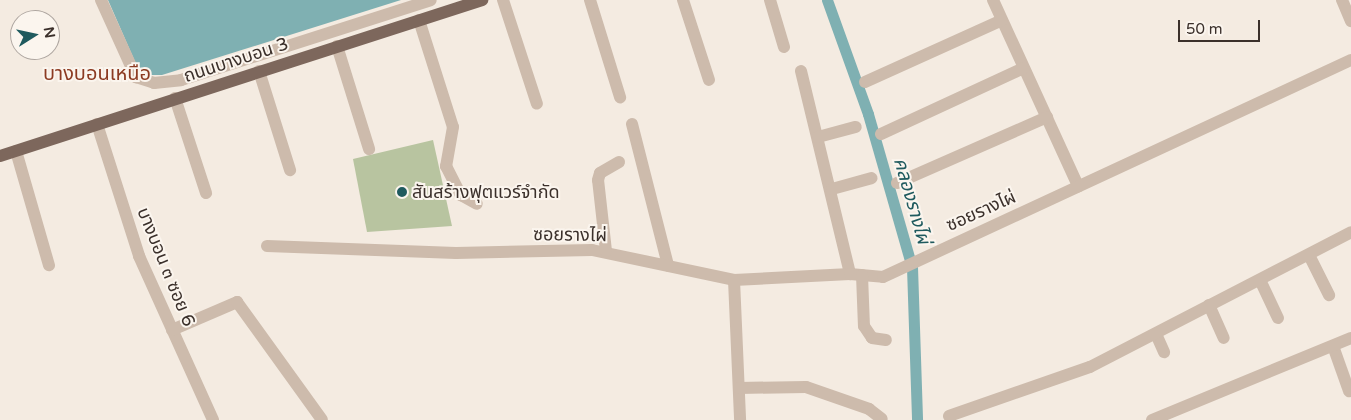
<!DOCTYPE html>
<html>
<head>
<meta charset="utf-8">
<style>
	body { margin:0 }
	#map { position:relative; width:1351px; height:420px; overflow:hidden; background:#f4ebe1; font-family:"Varela Round","Noto Sans Thai",sans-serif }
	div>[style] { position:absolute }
	.green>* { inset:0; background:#b8c4a0 }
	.water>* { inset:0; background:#7fb0b2 }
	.canal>* { height:11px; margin:-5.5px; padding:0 5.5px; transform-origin:5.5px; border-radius:5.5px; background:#7fb0b2 }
	.minor>* { height:12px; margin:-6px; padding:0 6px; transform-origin:6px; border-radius:6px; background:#cdbbac }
	.major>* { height:12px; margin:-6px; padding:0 6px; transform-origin:6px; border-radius:6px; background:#7d675c }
	.dots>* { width:14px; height:14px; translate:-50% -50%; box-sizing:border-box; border:2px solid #fbf5ee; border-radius:50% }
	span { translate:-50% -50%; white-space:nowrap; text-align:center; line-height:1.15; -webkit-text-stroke:4px #fbf5ee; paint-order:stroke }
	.street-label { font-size:18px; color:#3b302b }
	.poi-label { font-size:18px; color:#3b302b }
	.left { translate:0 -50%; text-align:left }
	.water-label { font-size:19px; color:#1f5a5e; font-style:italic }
	.quarter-label { font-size:20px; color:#8c3b22 }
	.north { position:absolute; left:10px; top:10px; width:50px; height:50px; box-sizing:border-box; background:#fbf5ee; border:1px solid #aea6a0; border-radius:50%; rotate:80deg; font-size:14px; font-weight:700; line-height:20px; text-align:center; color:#3b302b }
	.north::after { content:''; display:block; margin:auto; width:18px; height:22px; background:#1f5a5e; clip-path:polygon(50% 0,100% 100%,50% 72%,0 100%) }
	.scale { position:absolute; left:1178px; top:20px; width:82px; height:22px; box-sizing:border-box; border:2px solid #3b302b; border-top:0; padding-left:6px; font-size:15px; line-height:18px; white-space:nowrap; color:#3b302b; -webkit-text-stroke:4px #fbf5ee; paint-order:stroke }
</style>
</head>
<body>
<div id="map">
	<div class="green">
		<div style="clip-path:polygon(433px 140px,452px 226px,367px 232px,353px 159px)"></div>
	</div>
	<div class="water">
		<div style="clip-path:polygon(108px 0,401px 0,162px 75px,149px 75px,136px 64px)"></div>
	</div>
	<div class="canal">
		<div style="left:827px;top:0;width:121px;rotate:70.2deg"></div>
		<div style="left:868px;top:114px;width:159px;rotate:74deg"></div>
		<div style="left:912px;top:267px;width:153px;rotate:88.1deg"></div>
	</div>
	<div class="minor">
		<div style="left:101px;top:0;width:85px;rotate:65.6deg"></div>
		<div style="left:136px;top:77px;width:19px;rotate:18deg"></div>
		<div style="left:154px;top:83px;width:27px;rotate:-6deg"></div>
		<div style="left:181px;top:80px;width:262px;rotate:-17.7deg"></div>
		<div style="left:503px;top:0;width:109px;rotate:71.9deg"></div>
		<div style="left:590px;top:0;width:102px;rotate:72.8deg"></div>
		<div style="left:683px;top:0;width:84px;rotate:72deg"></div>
		<div style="left:770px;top:0;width:49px;rotate:73.4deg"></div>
		<div style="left:993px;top:0;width:205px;rotate:65.4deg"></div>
		<div style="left:1342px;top:0;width:23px;rotate:67deg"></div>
		<div style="left:419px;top:20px;width:112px;rotate:72.4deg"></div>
		<div style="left:453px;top:127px;width:40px;rotate:100deg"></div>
		<div style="left:446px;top:166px;width:33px;rotate:63deg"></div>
		<div style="left:461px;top:195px;width:18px;rotate:29deg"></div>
		<div style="left:337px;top:46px;width:108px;rotate:72.7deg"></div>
		<div style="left:259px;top:71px;width:104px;rotate:72.6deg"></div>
		<div style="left:801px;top:71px;width:209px;rotate:76.4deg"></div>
		<div style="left:865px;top:82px;width:150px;rotate:-24.3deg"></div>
		<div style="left:175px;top:98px;width:100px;rotate:71.9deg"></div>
		<div style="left:97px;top:124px;width:139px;rotate:72.3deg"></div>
		<div style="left:139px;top:256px;width:180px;rotate:65.7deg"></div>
		<div style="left:632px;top:124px;width:146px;rotate:75.7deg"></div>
		<div style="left:881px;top:134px;width:157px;rotate:-24.8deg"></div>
		<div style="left:818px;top:137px;width:39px;rotate:-15deg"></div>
		<div style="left:16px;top:151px;width:119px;rotate:73.9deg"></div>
		<div style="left:897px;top:183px;width:164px;rotate:-23.7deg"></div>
		<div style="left:832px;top:189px;width:41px;rotate:-15.4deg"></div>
		<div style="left:267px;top:246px;width:189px;rotate:2.1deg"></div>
		<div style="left:456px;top:253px;width:136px;rotate:-1.3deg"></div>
		<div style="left:592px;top:250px;width:145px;rotate:11.9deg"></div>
		<div style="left:734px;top:280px;width:116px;rotate:-3deg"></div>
		<div style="left:850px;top:274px;width:33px;rotate:5deg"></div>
		<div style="left:883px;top:277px;width:516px;rotate:-24.88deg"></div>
		<div style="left:606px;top:251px;width:71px;rotate:-96.4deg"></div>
		<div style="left:598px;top:180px;width:7px;rotate:-74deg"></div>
		<div style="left:600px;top:173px;width:22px;rotate:-30deg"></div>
		<div style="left:1309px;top:255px;width:45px;rotate:63.4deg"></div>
		<div style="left:862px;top:275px;width:51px;rotate:87.8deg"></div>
		<div style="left:864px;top:326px;width:14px;rotate:56deg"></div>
		<div style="left:872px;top:338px;width:14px;rotate:8deg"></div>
		<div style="left:734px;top:280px;width:140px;rotate:87.5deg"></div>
		<div style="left:1260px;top:280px;width:42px;rotate:64.7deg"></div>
		<div style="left:1209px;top:305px;width:36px;rotate:66deg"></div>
		<div style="left:172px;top:330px;width:71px;rotate:-23.3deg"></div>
		<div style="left:237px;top:302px;width:145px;rotate:54.2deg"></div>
		<div style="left:1156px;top:334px;width:20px;rotate:66deg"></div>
		<div style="left:1333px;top:346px;width:48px;rotate:70.4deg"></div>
		<div style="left:739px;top:388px;width:67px;rotate:-0.9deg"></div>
		<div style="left:806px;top:387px;width:67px;rotate:19.2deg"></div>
		<div style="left:869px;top:409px;width:16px;rotate:38deg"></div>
		<div style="left:949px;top:416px;width:149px;rotate:-19.2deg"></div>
		<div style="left:1090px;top:367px;width:294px;rotate:-27.3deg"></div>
		<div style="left:1152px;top:420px;width:215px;rotate:-22.4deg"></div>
	</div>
	<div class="major">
		<div style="left:0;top:156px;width:507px;rotate:-17.93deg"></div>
	</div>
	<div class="dots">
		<div style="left:402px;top:192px;background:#1f5a5e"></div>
	</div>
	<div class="street-label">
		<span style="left:236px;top:60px;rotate:-18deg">ถนนบางบอน 3</span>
		<span style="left:981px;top:211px;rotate:-24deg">ซอยรางไผ่</span>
		<span style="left:570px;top:235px;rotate:1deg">ซอยรางไผ่</span>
		<span style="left:166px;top:267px;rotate:68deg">บางบอน ๓ ซอย 6</span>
	</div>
	<div class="poi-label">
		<span class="left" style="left:412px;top:192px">สันสร้างฟุตแวร์จำกัด</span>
	</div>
	<div class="water-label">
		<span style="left:911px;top:201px;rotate:74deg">คลองรางไผ่</span>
	</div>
	<div class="quarter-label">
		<span style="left:97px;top:74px">บางบอนเหนือ</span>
	</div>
	<div class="north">N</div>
	<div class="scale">50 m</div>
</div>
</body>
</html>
